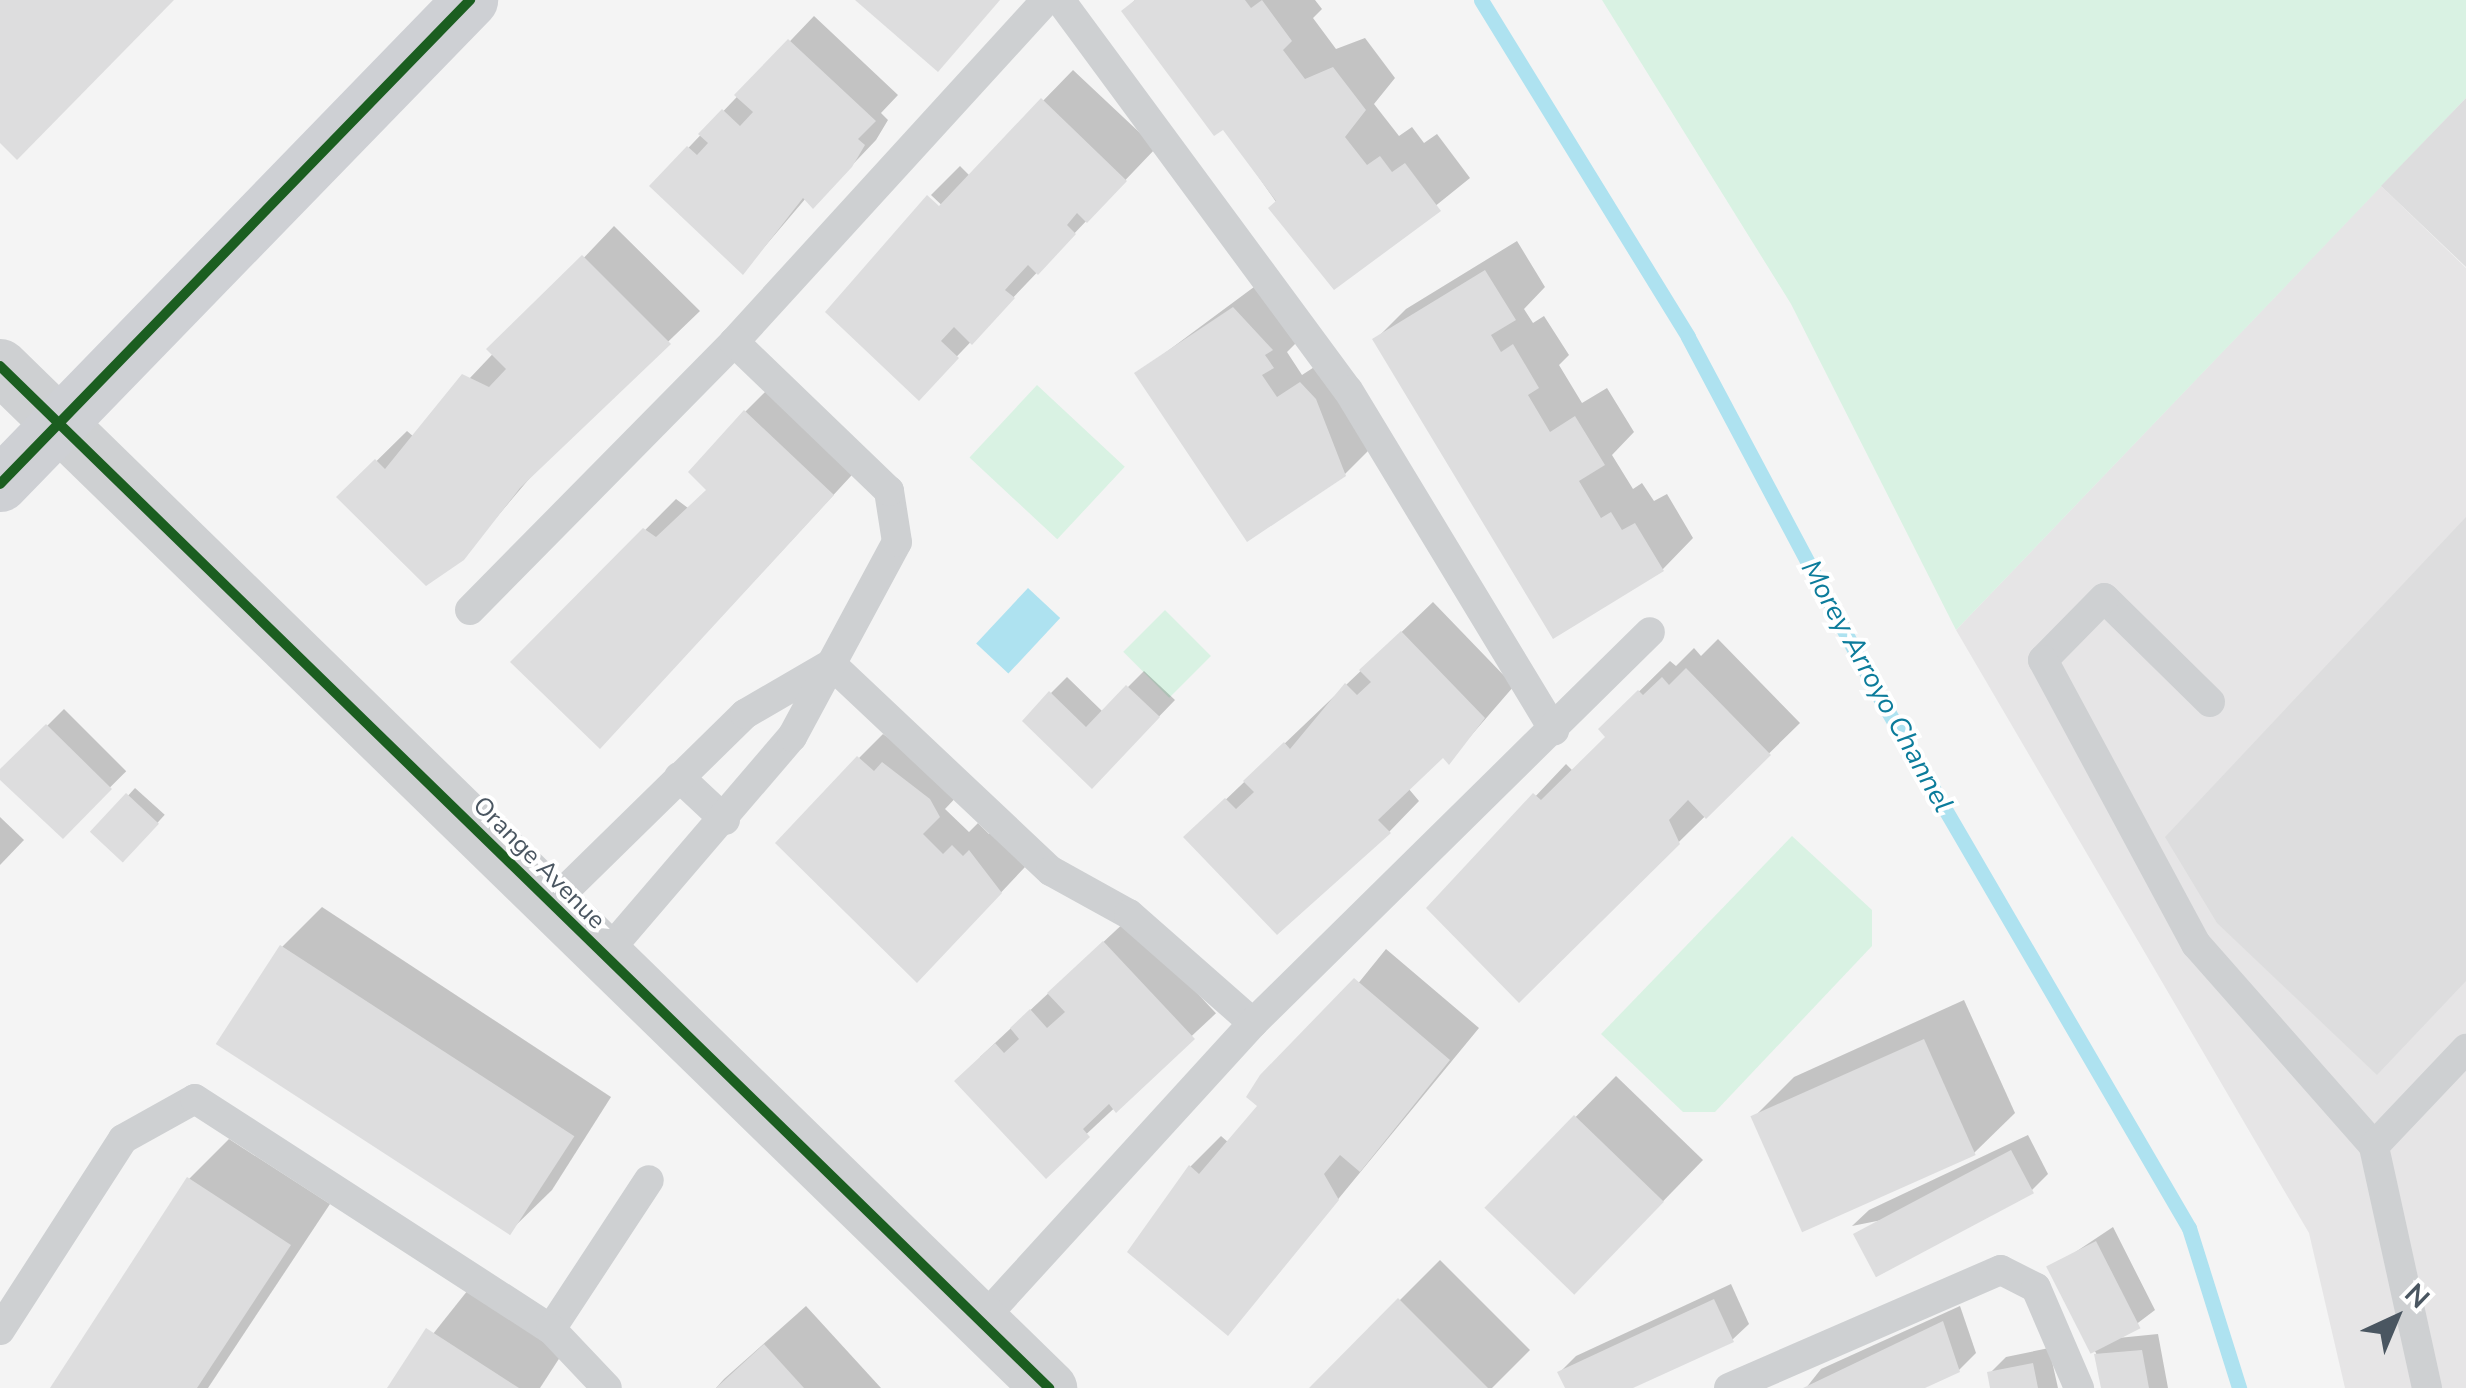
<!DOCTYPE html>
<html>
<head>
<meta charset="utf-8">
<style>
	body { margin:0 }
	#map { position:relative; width:2466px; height:1388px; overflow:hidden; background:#f4f4f4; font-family:"Nunito Sans",sans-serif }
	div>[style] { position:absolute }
	.education>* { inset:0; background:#e6e5e6 }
	.green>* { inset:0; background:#d9f2e3; transform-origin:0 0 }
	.water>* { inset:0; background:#aee2f0; transform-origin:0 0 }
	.shadow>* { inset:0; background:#0003; transform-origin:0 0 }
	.stream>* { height:15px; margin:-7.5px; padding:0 7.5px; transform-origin:7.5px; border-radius:7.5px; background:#aee2f0 }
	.building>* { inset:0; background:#ddddde; transform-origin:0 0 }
	.service>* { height:30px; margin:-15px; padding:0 15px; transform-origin:15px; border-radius:15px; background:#ced0d2 }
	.tertiary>* { height:55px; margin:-27.5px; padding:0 27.5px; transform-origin:27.5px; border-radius:27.5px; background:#ced0d2 }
	.secondary>* { height:55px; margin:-27.5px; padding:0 27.5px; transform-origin:27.5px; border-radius:27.5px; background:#ced0d4 }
	.cycleway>* { height:10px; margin:-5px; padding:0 5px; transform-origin:5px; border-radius:5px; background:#1b5e20 }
	span { translate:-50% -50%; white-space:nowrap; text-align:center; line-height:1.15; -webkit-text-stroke:8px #fff; paint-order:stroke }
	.street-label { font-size:25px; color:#4a5661 }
	.water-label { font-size:28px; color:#0c7c9b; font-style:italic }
	.north { position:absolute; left:2346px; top:1268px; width:100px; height:100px; -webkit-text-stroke:8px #fff; paint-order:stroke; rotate:44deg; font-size:28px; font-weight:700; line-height:40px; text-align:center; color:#4a5661 }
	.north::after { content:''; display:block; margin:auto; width:35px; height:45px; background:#4a5661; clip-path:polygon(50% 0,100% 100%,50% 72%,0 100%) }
</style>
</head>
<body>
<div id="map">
	<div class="education">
		<div style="clip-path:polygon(2381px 186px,2466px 268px,2466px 1388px,2345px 1388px,2309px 1233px,1956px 630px)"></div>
	</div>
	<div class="green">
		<div style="clip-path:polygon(1602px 0,2466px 0,2466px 98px,1956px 630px,1791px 304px)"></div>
		<div style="left:1037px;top:385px;width:120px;height:99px;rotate:43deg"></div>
		<div style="left:1165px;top:610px;width:65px;height:59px;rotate:45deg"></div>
		<div style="clip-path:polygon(1792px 836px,1872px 910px,1872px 946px,1715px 1112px,1683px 1112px,1601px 1034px)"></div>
	</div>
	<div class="water">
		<div style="left:1028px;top:588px;width:44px;height:76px;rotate:43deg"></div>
	</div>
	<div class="shadow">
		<div style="clip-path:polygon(1135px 0,1315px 0,1322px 9px,1313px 18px,1336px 49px,1365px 38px,1395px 78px,1374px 104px,1399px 136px,1412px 127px,1424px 143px,1437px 134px,1470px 178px,1335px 287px,1224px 127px,1124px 11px)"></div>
		<div style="clip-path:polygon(814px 16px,898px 95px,881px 113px,888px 120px,876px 140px,837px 181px,806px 198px,743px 272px,652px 186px)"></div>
		<div style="clip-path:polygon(1073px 70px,1156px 148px,918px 397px,950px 213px,931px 195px,960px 166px,970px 176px)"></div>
		<div style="clip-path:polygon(614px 226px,700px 311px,546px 459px,462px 558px,340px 497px,407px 431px,414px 437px)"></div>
		<div style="clip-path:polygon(1517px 241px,1545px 287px,1524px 309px,1533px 323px,1544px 316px,1569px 355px,1559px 365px,1582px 403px,1607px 388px,1634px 432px,1612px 455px,1633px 489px,1642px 483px,1654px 501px,1667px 494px,1693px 538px,1663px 569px,1554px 636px,1375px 340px,1406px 309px)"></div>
		<div style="clip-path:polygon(1258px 284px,1297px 342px,1287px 352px,1302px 375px,1325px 360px,1369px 450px,1345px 474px,1138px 373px)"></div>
		<div style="clip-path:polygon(776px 381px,863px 463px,631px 714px,514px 662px,676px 499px,688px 508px,709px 489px,745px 412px)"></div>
		<div style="clip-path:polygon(1433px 602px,1514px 686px,1449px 761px,1443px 755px,1408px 788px,1419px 801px,1389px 832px,1218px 807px)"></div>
		<div style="clip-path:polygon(1718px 639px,1800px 723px,1519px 999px,1430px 908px,1566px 764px,1573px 771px,1608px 737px,1601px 729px,1670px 661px,1676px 666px,1694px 648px,1701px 656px)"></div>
		<div style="clip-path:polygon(1144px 671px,1175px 700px,1092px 786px,1051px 693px,1067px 677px,1103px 712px)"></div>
		<div style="left:64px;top:709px;width:88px;height:91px;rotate:45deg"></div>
		<div style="clip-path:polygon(883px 734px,963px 790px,945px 809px,969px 832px,978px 823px,989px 834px,995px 828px,1025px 867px,941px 956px,859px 758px)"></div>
		<div style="left:135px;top:788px;width:40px;height:60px;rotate:42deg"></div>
		<div style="clip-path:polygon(0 817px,24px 840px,0 865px)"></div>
		<div style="clip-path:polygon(322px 907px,611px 1097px,552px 1190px,511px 1230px,282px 947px)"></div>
		<div style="left:1128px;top:919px;width:129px;height:202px;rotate:47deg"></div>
		<div style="clip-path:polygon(1386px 949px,1479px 1028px,1228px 1333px,1190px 1167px,1221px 1136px,1229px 1143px)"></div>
		<div style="clip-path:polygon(1964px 1000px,2015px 1113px,1974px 1153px,1754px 1117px,1794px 1077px)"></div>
		<div style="clip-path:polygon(1616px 1076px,1703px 1160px,1614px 1252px,1487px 1207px)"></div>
		<div style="clip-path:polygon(2028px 1135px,2048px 1174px,2032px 1190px,1852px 1226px,1869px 1210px)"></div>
		<div style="clip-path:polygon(229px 1139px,330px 1204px,208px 1388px,53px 1388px,189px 1179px)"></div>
		<div style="clip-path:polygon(2113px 1227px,2155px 1310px,2118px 1338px,2158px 1334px,2168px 1388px,2104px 1388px,2096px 1353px,2050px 1269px)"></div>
		<div style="clip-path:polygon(1440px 1260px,1530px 1350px,1492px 1388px,1312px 1388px)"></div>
		<div style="clip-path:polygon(1731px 1284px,1749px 1324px,1732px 1340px,1626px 1388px,1567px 1388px,1560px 1372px,1576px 1356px)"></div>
		<div style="clip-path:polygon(468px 1290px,564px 1351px,540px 1388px,390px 1388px)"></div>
		<div style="clip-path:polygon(806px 1306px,881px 1388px,716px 1388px,724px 1379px)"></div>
		<div style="clip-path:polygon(1960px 1306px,1976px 1353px,1959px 1370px,1919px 1388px,1806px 1388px,1821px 1369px)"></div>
		<div style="clip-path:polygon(2049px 1348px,2058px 1388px,1993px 1388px,1990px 1373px,2006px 1357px)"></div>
	</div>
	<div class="stream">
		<div style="left:1481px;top:0;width:395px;rotate:58.4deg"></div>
		<div style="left:1688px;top:337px;width:407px;rotate:62deg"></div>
		<div style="left:1879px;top:696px;width:616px;rotate:59.77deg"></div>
		<div style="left:2189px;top:1228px;width:168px;rotate:72.6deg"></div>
	</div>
	<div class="building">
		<div style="clip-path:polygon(0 0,174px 0,17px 160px,0 143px)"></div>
		<div style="clip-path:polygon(855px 0,1000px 0,938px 72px)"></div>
		<div style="clip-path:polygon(1135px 0,1245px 0,1251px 8px,1262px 0,1292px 41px,1283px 50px,1305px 79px,1333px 67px,1366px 110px,1345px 137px,1367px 165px,1380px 156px,1392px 172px,1405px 163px,1441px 211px,1334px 290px,1268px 208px,1276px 201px,1223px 130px,1214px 136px,1121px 11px)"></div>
		<div style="clip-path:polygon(788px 39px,876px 121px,858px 139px,865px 145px,852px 167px,813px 209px,803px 198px,743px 275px,649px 186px,687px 146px,697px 155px,708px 143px,698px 134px,722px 109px,740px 126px,753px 112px,734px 95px)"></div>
		<div style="clip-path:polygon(1041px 98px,1127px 181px,1087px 223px,1077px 213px,1067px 225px,1076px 234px,1038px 275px,1028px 265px,1005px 290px,1015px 298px,972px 345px,954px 327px,941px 341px,959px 358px,919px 401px,825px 312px,927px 195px,939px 206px)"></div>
		<div style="clip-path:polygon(2466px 98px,2466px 267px,2381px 186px)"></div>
		<div style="clip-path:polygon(582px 255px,671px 344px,520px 488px,464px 560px,426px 586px,336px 497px,375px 459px,385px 469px,462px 374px,489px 387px,506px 369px,486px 349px)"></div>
		<div style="clip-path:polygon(1485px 270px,1516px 320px,1491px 335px,1501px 352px,1513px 344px,1539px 388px,1528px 395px,1550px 432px,1575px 416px,1605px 465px,1579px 481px,1601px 518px,1611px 512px,1622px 530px,1635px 523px,1664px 571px,1553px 639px,1372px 339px)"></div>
		<div style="clip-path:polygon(1233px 307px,1273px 350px,1265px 355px,1274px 368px,1262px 375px,1277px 397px,1300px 382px,1316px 399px,1346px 476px,1247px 542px,1134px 373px)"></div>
		<div style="clip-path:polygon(744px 410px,834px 495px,600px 749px,510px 662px,643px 528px,656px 537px,706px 490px,688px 472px)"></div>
		<div style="clip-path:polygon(2466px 517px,2466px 981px,2377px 1075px,2217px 923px,2165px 837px)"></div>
		<div style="clip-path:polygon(1401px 631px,1485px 718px,1449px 765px,1443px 758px,1378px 820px,1391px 833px,1277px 935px,1183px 837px,1225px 798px,1236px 809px,1254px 792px,1243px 781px,1284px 742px,1290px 749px,1345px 683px,1357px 695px,1371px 682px,1359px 670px)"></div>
		<div style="clip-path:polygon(1686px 668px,1771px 755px,1706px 819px,1688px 800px,1669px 820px,1680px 844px,1519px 1003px,1426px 908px,1533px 793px,1541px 800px,1605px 737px,1598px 729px,1638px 690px,1643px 695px,1662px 677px,1669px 685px)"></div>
		<div style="clip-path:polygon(1126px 685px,1160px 717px,1092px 789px,1022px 721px,1049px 691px,1086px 727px)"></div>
		<div style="clip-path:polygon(46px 724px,112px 789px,63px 839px,0 780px,0 769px)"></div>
		<div style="clip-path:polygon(857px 756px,874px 771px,882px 762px,930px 799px,940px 817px,923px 834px,943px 854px,952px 845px,963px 856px,969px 850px,1002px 893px,917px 983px,775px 843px)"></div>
		<div style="left:126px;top:793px;width:45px;height:53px;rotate:43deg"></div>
		<div style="clip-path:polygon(1103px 941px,1195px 1039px,1116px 1113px,1109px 1104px,1083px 1129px,1090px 1137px,1046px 1179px,954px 1081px,995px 1043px,1004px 1053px,1019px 1039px,1010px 1028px,1030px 1009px,1047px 1028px,1065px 1012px,1047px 993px)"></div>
		<div style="left:280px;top:945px;width:351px;height:118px;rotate:33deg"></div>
		<div style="clip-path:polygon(1354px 978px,1450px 1060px,1360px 1172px,1340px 1155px,1324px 1174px,1339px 1200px,1228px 1336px,1127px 1252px,1189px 1165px,1199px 1174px,1257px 1106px,1246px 1097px,1260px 1075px)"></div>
		<div style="left:1924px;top:1039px;width:127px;height:190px;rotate:66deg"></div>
		<div style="left:1574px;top:1115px;width:125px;height:129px;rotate:44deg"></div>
		<div style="left:2011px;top:1150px;width:49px;height:179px;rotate:62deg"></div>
		<div style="clip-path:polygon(187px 1177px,291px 1245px,197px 1388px,50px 1388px)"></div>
		<div style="left:2096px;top:1241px;width:98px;height:56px;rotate:63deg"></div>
		<div style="clip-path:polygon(1398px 1298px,1488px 1388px,1309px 1388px)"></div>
		<div style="clip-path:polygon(1714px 1299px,1734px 1342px,1633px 1388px,1565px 1388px,1557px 1372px)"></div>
		<div style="clip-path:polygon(1943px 1321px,1960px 1372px,1925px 1388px,1803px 1388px)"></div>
		<div style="clip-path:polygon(426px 1328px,519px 1388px,387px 1388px)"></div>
		<div style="clip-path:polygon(764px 1344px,804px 1388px,716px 1388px)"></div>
		<div style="clip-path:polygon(2142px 1350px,2149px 1388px,2101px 1388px,2094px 1354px)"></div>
		<div style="clip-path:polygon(2033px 1363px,2038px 1388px,1990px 1388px,1987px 1372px)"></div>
	</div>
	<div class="service">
		<div style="left:1060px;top:0;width:485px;rotate:53.6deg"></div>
		<div style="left:1348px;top:390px;width:398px;rotate:58.8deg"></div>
		<div style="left:470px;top:610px;width:376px;rotate:-45.4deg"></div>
		<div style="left:734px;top:342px;width:463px;rotate:-47.6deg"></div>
		<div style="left:831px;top:664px;width:302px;rotate:43.3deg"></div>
		<div style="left:1051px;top:871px;width:89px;rotate:28.9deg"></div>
		<div style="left:1129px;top:914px;width:165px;rotate:41.3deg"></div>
		<div style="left:2210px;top:702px;width:148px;rotate:-135.5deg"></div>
		<div style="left:2104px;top:598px;width:87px;rotate:134.5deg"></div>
		<div style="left:2043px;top:660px;width:323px;rotate:61.7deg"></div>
		<div style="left:2196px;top:944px;width:269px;rotate:48.6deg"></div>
		<div style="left:679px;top:777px;width:63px;rotate:43.1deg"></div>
		<div style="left:552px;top:903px;width:270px;rotate:-44.4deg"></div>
		<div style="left:745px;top:714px;width:99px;rotate:-30.2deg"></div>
		<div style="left:604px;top:956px;width:289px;rotate:-49.4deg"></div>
		<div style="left:792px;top:737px;width:221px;rotate:-61.7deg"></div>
		<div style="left:897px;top:542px;width:52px;rotate:-98.9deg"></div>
		<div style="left:889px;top:491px;width:215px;rotate:-136.1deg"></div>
		<div style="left:980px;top:1322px;width:405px;rotate:-47.6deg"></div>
		<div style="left:1253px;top:1023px;width:557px;rotate:-44.56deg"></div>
		<div style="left:551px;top:1329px;width:178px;rotate:-56.7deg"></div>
		<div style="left:0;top:1330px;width:227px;rotate:-57.2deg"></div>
		<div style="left:123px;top:1139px;width:82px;rotate:-29.1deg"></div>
		<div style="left:195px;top:1099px;width:424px;rotate:32.9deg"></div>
		<div style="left:551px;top:1329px;width:81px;rotate:46.5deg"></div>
		<div style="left:1729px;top:1388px;width:296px;rotate:-23.5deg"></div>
		<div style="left:2001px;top:1270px;width:39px;rotate:27deg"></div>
		<div style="left:2036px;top:1288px;width:109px;rotate:66.7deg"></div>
		<div style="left:2427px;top:1388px;width:248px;rotate:-102.4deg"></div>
		<div style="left:2374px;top:1146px;width:134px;rotate:-46.5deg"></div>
	</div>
	<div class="tertiary">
		<div style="left:0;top:366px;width:1465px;rotate:44.25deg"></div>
	</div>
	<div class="secondary">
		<div style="left:0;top:484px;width:675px;rotate:-45.84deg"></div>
	</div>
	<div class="cycleway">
		<div style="left:0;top:366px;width:1465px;rotate:44.25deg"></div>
		<div style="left:0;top:484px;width:675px;rotate:-45.84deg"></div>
	</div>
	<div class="street-label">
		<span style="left:539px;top:863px;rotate:45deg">Orange Avenue</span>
	</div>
	<div class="water-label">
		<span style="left:1877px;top:686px;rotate:61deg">Morey Arroyo Channel</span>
	</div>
	<div class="north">N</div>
</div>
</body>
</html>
